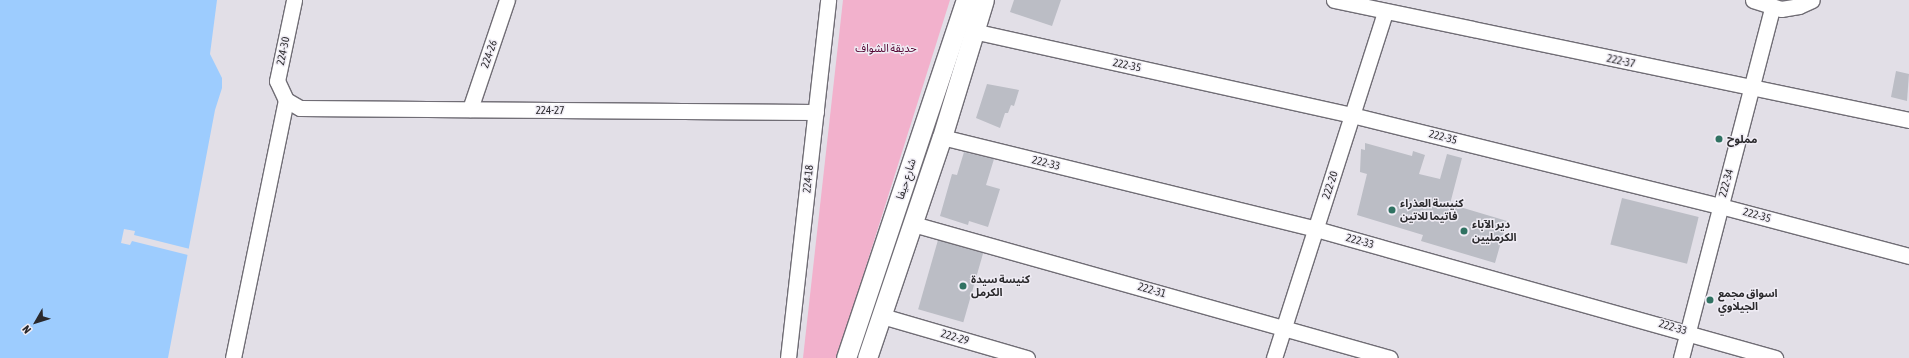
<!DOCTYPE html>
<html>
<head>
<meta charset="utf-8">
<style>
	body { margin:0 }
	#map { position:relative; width:1909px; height:358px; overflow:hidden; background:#e2dfe7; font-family:"Asap Condensed","Noto Sans Arabic",sans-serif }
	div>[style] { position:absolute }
	.green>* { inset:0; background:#f2b1cc }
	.water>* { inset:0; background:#9dccfe }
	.pier>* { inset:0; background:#e2dfe7 }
	.building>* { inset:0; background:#bbbdc5; transform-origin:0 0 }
	.roads { filter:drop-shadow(1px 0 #706d75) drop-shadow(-1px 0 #706d75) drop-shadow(0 1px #706d75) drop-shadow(0 -1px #706d75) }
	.minor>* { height:15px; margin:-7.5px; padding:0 7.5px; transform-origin:7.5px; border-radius:7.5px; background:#fff }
	.major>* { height:19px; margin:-9.5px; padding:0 9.5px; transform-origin:9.5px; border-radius:9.5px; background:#fff }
	.dots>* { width:11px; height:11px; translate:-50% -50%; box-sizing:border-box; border:2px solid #efecf4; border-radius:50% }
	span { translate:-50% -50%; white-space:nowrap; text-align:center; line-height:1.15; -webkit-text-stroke:3px #efecf4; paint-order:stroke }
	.park-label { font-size:11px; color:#540532 }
	.street-label { font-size:11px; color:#2a292c }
	.poi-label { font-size:11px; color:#2a292c; font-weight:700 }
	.left { translate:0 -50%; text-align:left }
	.north { position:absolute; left:16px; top:302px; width:40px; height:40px; -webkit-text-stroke:3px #efecf4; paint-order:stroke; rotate:231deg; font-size:11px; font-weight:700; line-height:16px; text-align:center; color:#2a292c }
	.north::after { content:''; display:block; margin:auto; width:14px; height:18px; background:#2a292c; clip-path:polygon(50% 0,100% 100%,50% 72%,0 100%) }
</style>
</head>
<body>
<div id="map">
	<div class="green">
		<div style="clip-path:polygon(843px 0,950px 0,837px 358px,803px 358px)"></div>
	</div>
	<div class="water">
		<div style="clip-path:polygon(0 0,217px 0,210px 54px,222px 78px,222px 88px,215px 110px,168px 358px,0 358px)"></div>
	</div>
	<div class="pier">
		<div style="clip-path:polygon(124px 229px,135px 231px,134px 235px,190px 249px,188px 255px,132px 241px,130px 245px,121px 243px)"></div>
	</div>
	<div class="building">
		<div style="clip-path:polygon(1014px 0,1061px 0,1052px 26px,1010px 12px)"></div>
		<div style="clip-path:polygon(1896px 71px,1909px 74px,1907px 101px,1891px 97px)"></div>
		<div style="clip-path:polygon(987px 84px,1019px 90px,1014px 106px,1011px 105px,1008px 113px,1005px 113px,1000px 128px,976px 118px)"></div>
		<div style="clip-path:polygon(1365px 143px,1412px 156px,1413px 151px,1425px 155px,1419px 174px,1440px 179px,1447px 154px,1462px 158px,1450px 204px,1507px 221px,1495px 263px,1421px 241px,1423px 235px,1357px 215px,1367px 174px,1360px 172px,1361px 149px,1365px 150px)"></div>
		<div style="clip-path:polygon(964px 152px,994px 159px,986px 185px,1000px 189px,988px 227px,969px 221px,968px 225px,940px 216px,952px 174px,957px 175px)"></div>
		<div style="left:1622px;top:198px;width:79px;height:48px;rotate:14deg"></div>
		<div style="left:938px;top:240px;width:47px;height:72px;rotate:16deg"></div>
	</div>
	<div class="roads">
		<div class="minor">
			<div style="left:1334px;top:0;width:587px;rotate:11.79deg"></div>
			<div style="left:1753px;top:0;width:29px;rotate:18deg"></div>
			<div style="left:1781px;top:9px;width:18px;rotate:-9deg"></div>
			<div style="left:1799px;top:6px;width:14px;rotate:-25deg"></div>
			<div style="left:973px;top:31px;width:388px;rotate:12.5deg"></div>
			<div style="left:1352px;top:115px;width:379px;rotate:13.9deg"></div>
			<div style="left:1720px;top:206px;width:196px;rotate:14.8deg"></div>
			<div style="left:286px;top:100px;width:16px;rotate:30deg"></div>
			<div style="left:300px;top:108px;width:516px;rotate:0.44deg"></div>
			<div style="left:286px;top:100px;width:21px;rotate:-115deg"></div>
			<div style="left:277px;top:81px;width:83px;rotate:-78.1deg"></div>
			<div style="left:470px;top:109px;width:115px;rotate:-71.3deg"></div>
			<div style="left:942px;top:137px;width:385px;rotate:13.8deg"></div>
			<div style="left:1316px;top:229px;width:477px;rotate:15.7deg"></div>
			<div style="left:913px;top:224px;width:495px;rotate:15.7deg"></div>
			<div style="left:882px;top:316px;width:151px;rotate:16.2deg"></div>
			<div style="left:233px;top:358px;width:263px;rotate:-78.4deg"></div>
			<div style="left:788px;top:358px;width:360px;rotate:-83.6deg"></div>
			<div style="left:1274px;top:358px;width:363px;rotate:-72.2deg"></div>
			<div style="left:1681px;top:358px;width:362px;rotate:-75.4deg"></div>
		</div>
		<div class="major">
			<div style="left:846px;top:358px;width:378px;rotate:-71.5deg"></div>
			<div style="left:867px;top:358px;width:233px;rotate:-71.3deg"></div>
			<div style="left:942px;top:137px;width:143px;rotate:-73deg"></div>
		</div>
	</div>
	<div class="dots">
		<div style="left:1719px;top:139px;background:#307262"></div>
		<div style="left:1392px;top:210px;background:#307262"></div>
		<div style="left:1464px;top:231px;background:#307262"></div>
		<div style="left:963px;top:286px;background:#307262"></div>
		<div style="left:1710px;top:300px;background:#307262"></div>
	</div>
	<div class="park-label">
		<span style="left:886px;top:48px">حديقة الشواف</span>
	</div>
	<div class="street-label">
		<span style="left:283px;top:51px;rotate:-78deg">224-30</span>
		<span style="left:489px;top:54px;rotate:-71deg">224-26</span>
		<span style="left:1621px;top:61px;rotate:12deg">222-37</span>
		<span style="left:1127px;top:65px;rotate:12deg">222-35</span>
		<span style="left:550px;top:110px">224-27</span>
		<span style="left:1443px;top:137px;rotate:14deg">222-35</span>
		<span style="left:1046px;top:163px;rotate:14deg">222-33</span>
		<span style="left:808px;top:179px;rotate:-84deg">224-18</span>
		<span style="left:906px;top:179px;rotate:-72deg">شارع حيفا</span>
		<span style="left:1726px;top:183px;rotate:-75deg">222-34</span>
		<span style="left:1330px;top:185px;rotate:-72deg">222-20</span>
		<span style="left:1757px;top:215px;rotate:15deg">222-35</span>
		<span style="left:1360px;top:241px;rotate:15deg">222-33</span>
		<span style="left:1152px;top:290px;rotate:16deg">222-31</span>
		<span style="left:1673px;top:327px;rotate:16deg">222-33</span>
		<span style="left:955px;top:337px;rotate:16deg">222-29</span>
	</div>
	<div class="poi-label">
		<span class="left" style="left:1727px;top:139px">مملوح</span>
		<span class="left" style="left:1400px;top:210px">كنيسة العذراء<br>فاتيما للاتين</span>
		<span class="left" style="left:1472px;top:231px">دير الآباء<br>الكرمليين</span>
		<span class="left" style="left:971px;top:286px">كنيسة سيدة<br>الكرمل</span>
		<span class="left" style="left:1718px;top:300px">اسواق مجمع<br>الجيلاوي</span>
	</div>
	<div class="north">N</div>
</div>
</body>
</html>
